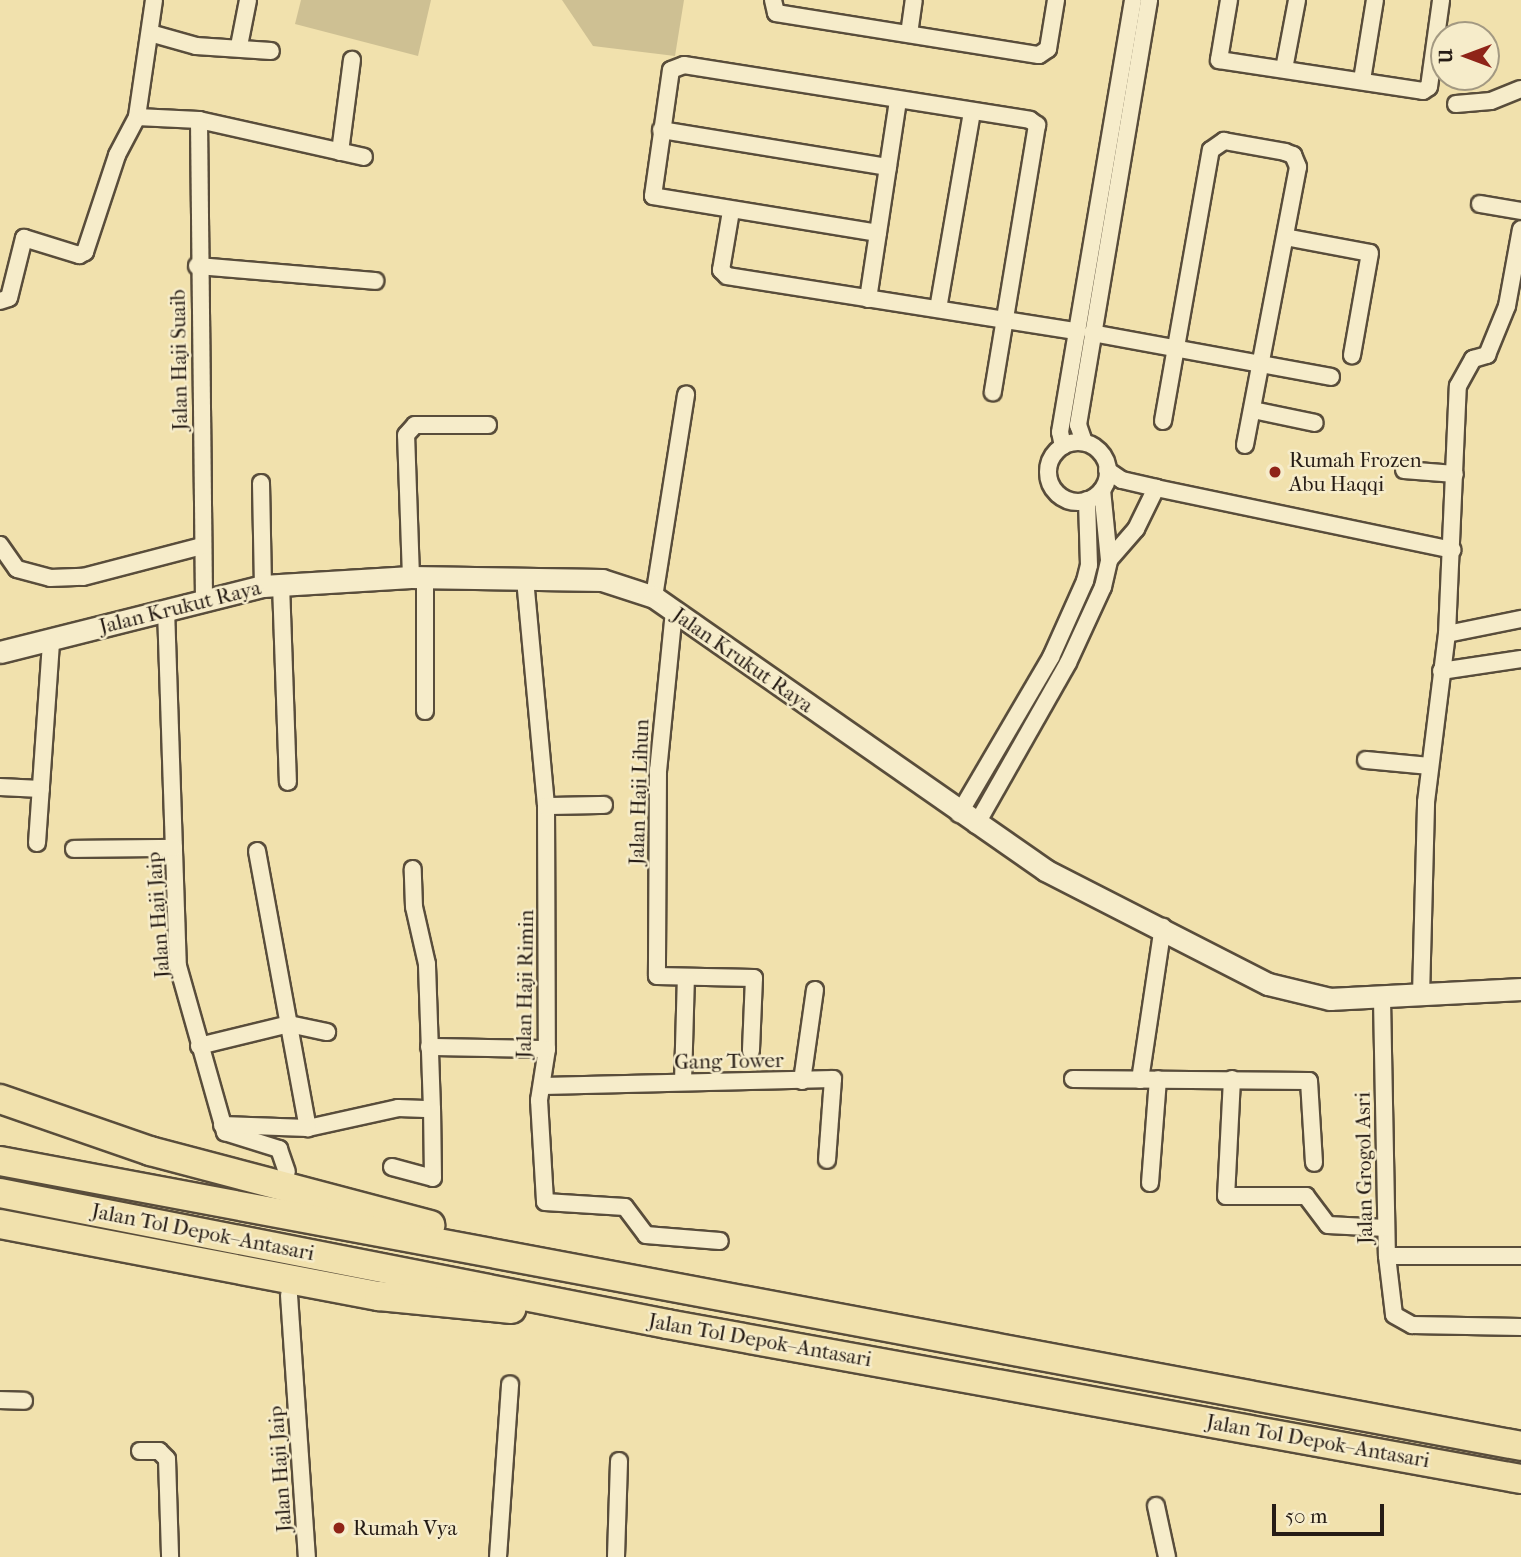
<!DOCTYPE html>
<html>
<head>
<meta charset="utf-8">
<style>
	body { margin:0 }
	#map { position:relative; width:1521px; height:1557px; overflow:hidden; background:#f1e1ad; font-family:"IM FELL French Canon",serif }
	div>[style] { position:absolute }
	.green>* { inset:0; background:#cec093 }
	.roads { filter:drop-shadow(2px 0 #594d3b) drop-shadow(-2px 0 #594d3b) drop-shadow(0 2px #594d3b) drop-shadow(0 -2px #594d3b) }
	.street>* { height:16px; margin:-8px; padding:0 8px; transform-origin:8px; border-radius:8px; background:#f6ecca }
	.street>.ring { margin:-8px; padding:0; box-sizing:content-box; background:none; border:16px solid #f6ecca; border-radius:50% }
	.secondary>* { height:21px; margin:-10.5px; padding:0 10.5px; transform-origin:10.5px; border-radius:10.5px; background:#f6ecca }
	.highway>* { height:28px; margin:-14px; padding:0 14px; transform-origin:14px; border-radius:14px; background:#f1e1ad }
	.dots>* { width:19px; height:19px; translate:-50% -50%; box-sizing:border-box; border:4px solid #f6ecca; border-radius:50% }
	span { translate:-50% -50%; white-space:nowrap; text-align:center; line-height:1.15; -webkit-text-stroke:5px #f6ecca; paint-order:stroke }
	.street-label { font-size:21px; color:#261c15 }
	.poi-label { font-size:21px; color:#261c15 }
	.left { translate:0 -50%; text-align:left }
	.north { position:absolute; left:1430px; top:21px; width:70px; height:70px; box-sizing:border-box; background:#f6ecca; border:2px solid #a39982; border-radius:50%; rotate:270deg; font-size:19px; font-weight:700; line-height:28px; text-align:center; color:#261c15 }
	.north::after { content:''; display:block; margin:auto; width:24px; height:32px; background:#8f2418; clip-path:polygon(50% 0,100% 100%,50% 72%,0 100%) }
	.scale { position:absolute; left:1272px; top:1504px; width:112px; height:32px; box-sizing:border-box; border:4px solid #261c15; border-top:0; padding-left:9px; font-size:21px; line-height:24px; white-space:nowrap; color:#261c15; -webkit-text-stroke:5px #f6ecca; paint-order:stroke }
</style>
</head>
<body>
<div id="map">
	<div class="green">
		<div style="clip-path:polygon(301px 0,431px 0,418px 56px,295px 24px)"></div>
		<div style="clip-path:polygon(562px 0,684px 0,675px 56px,593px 46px)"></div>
	</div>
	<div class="roads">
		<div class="street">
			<div style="left:154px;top:0;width:118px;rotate:98.3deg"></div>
			<div style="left:137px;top:117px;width:62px;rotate:2.8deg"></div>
			<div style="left:199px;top:120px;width:169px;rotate:12.6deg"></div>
			<div style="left:773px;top:0;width:13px;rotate:77deg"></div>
			<div style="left:776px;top:13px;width:266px;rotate:9.1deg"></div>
			<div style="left:1039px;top:55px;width:11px;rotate:-34deg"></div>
			<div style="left:1048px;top:49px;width:50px;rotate:-80.7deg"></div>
			<div style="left:1229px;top:0;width:61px;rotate:99.5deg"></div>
			<div style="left:1219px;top:60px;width:206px;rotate:8.6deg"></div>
			<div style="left:1423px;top:91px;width:7px;rotate:-34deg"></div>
			<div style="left:1429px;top:87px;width:88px;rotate:-82.1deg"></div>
			<div style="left:150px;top:33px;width:48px;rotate:15.8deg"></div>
			<div style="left:196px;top:46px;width:75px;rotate:3.8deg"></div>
			<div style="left:909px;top:34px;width:34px;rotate:-82deg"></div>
			<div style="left:239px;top:46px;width:47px;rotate:-78.9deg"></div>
			<div style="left:1284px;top:69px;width:70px;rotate:-79.3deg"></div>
			<div style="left:1362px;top:80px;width:81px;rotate:-80.8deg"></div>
			<div style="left:1456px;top:104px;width:35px;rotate:-5deg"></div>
			<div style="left:1491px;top:101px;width:32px;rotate:-22deg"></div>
			<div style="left:199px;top:120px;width:479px;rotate:89.4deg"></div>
			<div style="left:661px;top:130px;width:230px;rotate:9.3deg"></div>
			<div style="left:340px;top:152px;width:93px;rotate:-82.6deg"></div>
			<div style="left:1480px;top:204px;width:42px;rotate:9.7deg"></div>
			<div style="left:731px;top:211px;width:60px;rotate:99.6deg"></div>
			<div style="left:721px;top:270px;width:8px;rotate:45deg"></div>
			<div style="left:727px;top:276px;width:353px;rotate:9deg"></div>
			<div style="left:878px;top:233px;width:228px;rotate:-170.7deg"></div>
			<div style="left:653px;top:196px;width:127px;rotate:-81.9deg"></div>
			<div style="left:671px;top:70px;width:14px;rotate:-21deg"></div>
			<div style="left:684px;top:65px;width:350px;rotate:9deg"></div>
			<div style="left:1030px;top:120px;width:9px;rotate:36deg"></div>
			<div style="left:1037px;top:125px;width:271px;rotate:99.4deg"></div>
			<div style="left:1285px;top:237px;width:86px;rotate:10.7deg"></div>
			<div style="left:1370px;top:253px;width:104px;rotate:100deg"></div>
			<div style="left:197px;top:266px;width:179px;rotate:4.8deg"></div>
			<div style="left:868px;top:299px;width:201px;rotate:-81.4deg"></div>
			<div style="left:0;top:301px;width:9px;rotate:-18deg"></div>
			<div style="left:9px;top:298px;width:62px;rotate:-76deg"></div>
			<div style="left:24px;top:238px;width:58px;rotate:17.2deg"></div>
			<div style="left:79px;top:255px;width:7px;rotate:-27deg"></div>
			<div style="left:85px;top:252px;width:102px;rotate:-71.7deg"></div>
			<div style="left:117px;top:155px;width:43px;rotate:-62.2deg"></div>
			<div style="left:938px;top:309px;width:200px;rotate:-80.2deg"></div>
			<div style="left:1092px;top:333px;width:243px;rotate:10.4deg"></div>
			<div style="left:1253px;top:410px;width:63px;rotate:11.8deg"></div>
			<div style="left:1163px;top:421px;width:275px;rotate:-80deg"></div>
			<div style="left:1211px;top:150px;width:16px;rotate:-35deg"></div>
			<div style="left:1224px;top:141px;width:62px;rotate:10.2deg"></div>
			<div style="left:1285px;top:152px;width:9px;rotate:21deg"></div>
			<div style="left:1293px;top:155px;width:13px;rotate:67deg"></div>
			<div style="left:1298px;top:167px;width:283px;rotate:100.8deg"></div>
			<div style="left:1084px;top:442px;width:18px;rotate:-109deg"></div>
			<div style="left:1078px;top:425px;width:431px;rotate:-80.5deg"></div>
			<div class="ring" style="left:1048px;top:442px;width:44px;height:44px"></div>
			<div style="left:1063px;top:446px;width:14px;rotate:-102deg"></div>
			<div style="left:1060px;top:432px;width:438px;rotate:-80.4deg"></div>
			<div style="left:1107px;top:470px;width:18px;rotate:34deg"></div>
			<div style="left:1122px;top:480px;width:35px;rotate:13deg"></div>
			<div style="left:1156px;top:488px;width:303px;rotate:11.8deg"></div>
			<div style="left:1404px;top:470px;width:51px;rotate:4.5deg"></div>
			<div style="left:261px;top:483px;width:103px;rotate:88.9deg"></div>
			<div style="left:0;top:545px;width:29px;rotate:55deg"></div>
			<div style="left:17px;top:569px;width:34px;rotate:15deg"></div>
			<div style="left:50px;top:578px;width:33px;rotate:-2deg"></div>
			<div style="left:83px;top:577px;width:123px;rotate:-14.6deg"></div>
			<div style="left:1109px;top:560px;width:41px;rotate:-48.9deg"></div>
			<div style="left:1136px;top:529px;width:46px;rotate:-64deg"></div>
			<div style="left:411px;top:577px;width:142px;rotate:-92deg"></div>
			<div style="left:406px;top:435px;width:13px;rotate:-48deg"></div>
			<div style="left:415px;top:425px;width:73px"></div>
			<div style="left:525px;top:579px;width:228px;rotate:84.7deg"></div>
			<div style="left:546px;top:806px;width:243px;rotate:89.8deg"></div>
			<div style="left:547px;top:1049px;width:52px;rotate:98.9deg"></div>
			<div style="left:539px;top:1100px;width:102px;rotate:86.6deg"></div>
			<div style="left:545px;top:1202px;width:80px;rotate:3.6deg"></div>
			<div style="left:625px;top:1207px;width:35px;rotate:53deg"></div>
			<div style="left:646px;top:1235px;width:74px;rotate:4.6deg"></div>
			<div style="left:281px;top:584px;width:198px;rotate:88deg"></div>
			<div style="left:654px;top:597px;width:205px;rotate:-81deg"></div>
			<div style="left:166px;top:609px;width:357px;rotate:88.1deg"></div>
			<div style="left:178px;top:966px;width:173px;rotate:74.2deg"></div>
			<div style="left:225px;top:1132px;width:57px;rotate:17.5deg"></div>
			<div style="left:279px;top:1149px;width:24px;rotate:71deg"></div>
			<div style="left:674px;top:611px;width:160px;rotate:95.7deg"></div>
			<div style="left:658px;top:770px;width:206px;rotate:90.3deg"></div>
			<div style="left:657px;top:976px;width:97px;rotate:1.2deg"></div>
			<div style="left:754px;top:978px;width:73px;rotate:92.4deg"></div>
			<div style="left:1447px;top:634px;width:76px;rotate:-11.5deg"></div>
			<div style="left:1441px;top:671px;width:81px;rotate:-8.5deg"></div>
			<div style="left:425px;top:711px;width:134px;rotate:-90deg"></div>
			<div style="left:1366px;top:760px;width:64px;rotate:5.4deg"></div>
			<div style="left:0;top:787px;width:41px;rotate:2.8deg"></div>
			<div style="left:546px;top:806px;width:58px;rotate:-1deg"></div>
			<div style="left:959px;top:814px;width:182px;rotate:-59.6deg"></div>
			<div style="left:1051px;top:657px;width:83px;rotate:-65.9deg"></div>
			<div style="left:1085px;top:581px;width:16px;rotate:-76deg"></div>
			<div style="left:1089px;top:565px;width:65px;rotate:-91.8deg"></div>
			<div style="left:976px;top:825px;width:186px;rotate:-60.4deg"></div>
			<div style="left:1068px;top:663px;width:84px;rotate:-65.3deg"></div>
			<div style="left:1103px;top:587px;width:28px;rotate:-77deg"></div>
			<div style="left:1109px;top:560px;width:70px;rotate:-95.7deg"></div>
			<div style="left:37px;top:843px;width:202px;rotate:-86deg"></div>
			<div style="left:74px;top:849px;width:100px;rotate:-0.6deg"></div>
			<div style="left:257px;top:851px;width:282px;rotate:79.6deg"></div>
			<div style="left:308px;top:1128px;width:92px;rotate:-12.5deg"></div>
			<div style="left:398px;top:1108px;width:34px;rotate:2deg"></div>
			<div style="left:432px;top:1109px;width:145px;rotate:-92deg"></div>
			<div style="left:427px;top:964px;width:58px;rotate:-102.8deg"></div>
			<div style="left:414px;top:907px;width:38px;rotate:-92deg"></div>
			<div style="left:1421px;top:996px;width:194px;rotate:-88.5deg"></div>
			<div style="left:1426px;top:802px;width:169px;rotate:-82.9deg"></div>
			<div style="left:1447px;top:634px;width:248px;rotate:-87.5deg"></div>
			<div style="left:1458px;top:386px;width:31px;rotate:-61deg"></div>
			<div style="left:1473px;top:359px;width:15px;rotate:-16deg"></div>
			<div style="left:1487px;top:355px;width:53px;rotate:-67.8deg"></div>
			<div style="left:1507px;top:306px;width:78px;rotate:-79.7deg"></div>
			<div style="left:1382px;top:999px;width:257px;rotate:88.9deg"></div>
			<div style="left:1387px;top:1256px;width:59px;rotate:83.2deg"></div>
			<div style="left:1394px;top:1315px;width:21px;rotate:29deg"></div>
			<div style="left:1412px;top:1325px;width:109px;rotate:1.1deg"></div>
			<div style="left:199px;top:1046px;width:93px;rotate:-13.7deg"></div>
			<div style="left:289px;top:1024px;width:39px;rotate:12deg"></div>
			<div style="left:429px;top:1047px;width:118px;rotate:1deg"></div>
			<div style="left:1073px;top:1079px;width:236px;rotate:0.5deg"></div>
			<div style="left:1309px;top:1081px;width:82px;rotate:86.5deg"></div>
			<div style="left:1232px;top:1079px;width:117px;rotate:92.9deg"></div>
			<div style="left:1226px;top:1196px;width:80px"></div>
			<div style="left:1306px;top:1196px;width:36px;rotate:53deg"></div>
			<div style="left:1328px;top:1225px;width:58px;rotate:3deg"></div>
			<div style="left:1140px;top:1080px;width:155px;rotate:-81.5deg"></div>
			<div style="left:802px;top:1081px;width:92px;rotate:-81.9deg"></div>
			<div style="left:683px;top:1082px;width:105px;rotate:-88.4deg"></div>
			<div style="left:543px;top:1086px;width:290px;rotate:-1.4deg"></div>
			<div style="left:833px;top:1079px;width:81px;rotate:94.2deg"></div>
			<div style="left:222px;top:1125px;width:86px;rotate:2deg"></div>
			<div style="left:392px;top:1167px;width:42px;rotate:15deg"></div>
			<div style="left:433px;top:1178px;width:69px;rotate:-90.8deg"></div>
			<div style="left:1150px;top:1183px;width:104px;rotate:-85.6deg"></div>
			<div style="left:1387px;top:1256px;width:134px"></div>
			<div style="left:289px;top:1295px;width:263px;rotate:86.1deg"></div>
			<div style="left:0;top:1400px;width:24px;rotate:2deg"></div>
			<div style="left:140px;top:1451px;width:19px"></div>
			<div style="left:159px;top:1451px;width:11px;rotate:45deg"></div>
			<div style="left:167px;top:1459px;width:98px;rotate:88.2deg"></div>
			<div style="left:1156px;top:1506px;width:52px;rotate:77.8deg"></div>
			<div style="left:498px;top:1557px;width:173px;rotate:-86deg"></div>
			<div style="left:616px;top:1557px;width:96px;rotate:-88.2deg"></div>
		</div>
		<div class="secondary">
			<div style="left:0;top:652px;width:271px;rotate:-14.1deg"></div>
			<div style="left:263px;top:586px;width:148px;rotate:-3.5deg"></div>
			<div style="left:411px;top:577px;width:191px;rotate:0.9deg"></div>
			<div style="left:602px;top:580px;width:55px;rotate:18.1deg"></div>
			<div style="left:654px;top:597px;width:477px;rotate:34.9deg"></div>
			<div style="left:1045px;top:870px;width:250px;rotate:27.1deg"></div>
			<div style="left:1268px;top:984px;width:64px;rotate:13.6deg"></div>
			<div style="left:1330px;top:999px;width:191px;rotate:-3deg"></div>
		</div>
		<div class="highway">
			<div style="left:0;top:1099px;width:159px;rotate:19.1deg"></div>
			<div style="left:150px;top:1151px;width:290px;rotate:14.8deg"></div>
			<div style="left:0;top:1161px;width:1547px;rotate:10.61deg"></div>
			<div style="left:0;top:1193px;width:680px;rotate:11.11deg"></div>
			<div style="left:667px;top:1324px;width:868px;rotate:10.29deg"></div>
			<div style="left:0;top:1224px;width:386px;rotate:10.8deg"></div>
			<div style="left:379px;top:1296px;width:133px;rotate:5.6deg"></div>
		</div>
	</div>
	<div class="dots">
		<div style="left:1275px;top:472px;background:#8f2418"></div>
		<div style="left:339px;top:1528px;background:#8f2418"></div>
	</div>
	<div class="street-label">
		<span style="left:179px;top:360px;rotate:-91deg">Jalan Haji Suaib</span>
		<span style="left:180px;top:607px;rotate:-14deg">Jalan Krukut Raya</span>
		<span style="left:743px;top:660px;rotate:35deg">Jalan Krukut Raya</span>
		<span style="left:639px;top:792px;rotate:-88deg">Jalan Haji Lihun</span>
		<span style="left:158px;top:915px;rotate:-94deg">Jalan Haji Jaip</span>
		<span style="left:525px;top:984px;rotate:-89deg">Jalan Haji Rimin</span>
		<span style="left:729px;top:1061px;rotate:-1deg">Gang Tower</span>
		<span style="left:1364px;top:1168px;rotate:-91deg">Jalan Grogol Asri</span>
		<span style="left:203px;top:1232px;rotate:11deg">Jalan Tol Depok–Antasari</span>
		<span style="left:760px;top:1340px;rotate:10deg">Jalan Tol Depok–Antasari</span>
		<span style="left:1318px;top:1441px;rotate:10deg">Jalan Tol Depok–Antasari</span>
		<span style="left:280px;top:1469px;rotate:-94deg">Jalan Haji Jaip</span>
	</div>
	<div class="poi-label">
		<span class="left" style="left:1289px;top:472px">Rumah Frozen<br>Abu Haqqi</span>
		<span class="left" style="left:353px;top:1528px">Rumah Vya</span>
	</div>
	<div class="north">U</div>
	<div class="scale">50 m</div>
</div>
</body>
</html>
